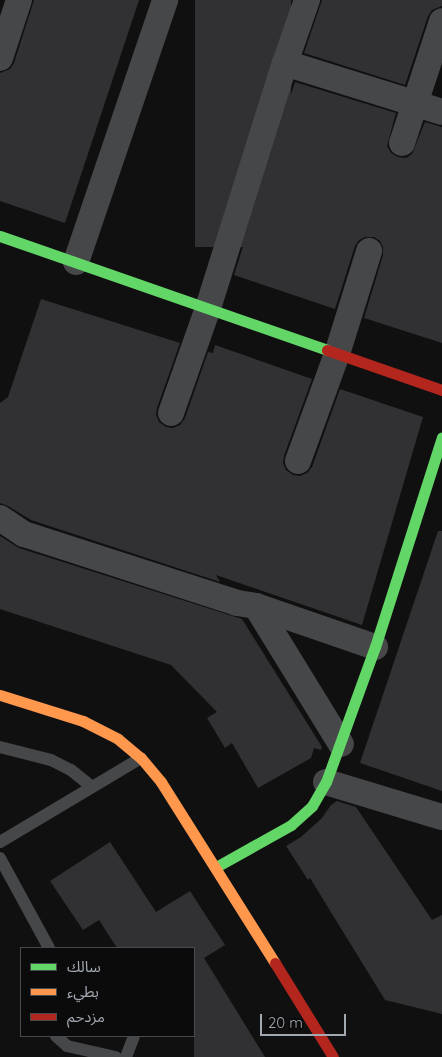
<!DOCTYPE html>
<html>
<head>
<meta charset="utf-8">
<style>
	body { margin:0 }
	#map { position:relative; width:442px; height:1057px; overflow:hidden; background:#101011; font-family:Quicksand,"Noto Sans Arabic",sans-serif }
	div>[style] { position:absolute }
	.building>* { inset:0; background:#313133; transform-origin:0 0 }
	.lane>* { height:12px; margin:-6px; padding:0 6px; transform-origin:6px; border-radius:6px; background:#454749 }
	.street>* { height:26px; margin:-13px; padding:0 13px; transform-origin:13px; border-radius:13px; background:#454749 }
	.fast>* { height:11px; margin:-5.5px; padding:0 5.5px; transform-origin:5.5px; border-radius:5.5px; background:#63d668 }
	.slow>* { height:11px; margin:-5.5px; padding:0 5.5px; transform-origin:5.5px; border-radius:5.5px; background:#ff974d }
	.jam>* { height:11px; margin:-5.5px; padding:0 5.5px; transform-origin:5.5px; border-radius:5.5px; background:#b3261e }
	span { translate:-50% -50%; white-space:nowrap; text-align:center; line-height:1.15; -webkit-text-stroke:4px #0b0b0c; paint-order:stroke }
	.legend { position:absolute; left:20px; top:947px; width:175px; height:90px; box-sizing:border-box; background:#0b0b0c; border:1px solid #474a4e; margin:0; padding:6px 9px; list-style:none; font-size:15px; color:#a2a9b1 }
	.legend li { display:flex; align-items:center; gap:10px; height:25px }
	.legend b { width:25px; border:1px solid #474a4e }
	.scale { position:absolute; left:260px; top:1014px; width:86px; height:22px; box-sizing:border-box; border:2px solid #a2a9b1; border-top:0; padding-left:6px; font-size:15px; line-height:18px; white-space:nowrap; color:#a2a9b1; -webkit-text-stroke:4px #0b0b0c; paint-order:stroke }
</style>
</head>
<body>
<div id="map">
	<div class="building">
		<div style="clip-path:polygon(34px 0,139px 0,65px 223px,0 201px,0 73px,10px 69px,14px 63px)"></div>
		<div style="left:195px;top:0;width:96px;height:247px"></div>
		<div style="clip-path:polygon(322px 0,442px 0,442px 6px,432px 10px,428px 16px,405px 85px,304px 53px)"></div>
		<div style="clip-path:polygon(295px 82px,396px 113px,387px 146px,391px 153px,398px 157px,406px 158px,412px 154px,425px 122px,442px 127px,442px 343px,364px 318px,383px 255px,383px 247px,380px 241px,374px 237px,365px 237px,359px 240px,355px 246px,335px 309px,234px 275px)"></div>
		<div style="clip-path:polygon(41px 299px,180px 343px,157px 408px,156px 415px,159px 422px,166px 427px,173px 428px,180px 425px,185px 418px,208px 352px,213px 353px,215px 345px,312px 379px,284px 456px,283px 463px,286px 470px,293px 475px,300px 476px,307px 473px,312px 467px,340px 389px,423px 417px,362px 625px,216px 575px,220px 582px,31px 520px,8px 506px,0 503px,0 403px,8px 397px)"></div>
		<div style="clip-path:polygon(438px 531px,442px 531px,442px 791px,360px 763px)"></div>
		<div style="clip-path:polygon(0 536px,19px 548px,242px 619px,322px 747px,321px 750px,314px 748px,311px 758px,258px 788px,232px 743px,225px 748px,207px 718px,217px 712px,171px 665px,0 609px)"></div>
		<div style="clip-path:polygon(337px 801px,356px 807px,432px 920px,442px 915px,442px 1014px,385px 1000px,310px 878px,308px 880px,286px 846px,301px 837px,322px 818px,331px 805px)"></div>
		<div style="clip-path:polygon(110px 842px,156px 912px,190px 891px,225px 945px,204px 958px,265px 1057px,194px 1057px,194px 948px,117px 948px,99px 920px,83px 930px,50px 881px)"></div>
	</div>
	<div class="lane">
		<div style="left:0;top:747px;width:53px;rotate:14.3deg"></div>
		<div style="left:51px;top:760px;width:22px;rotate:27deg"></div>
		<div style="left:71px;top:770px;width:27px;rotate:39deg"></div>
		<div style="left:0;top:842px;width:164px;rotate:-30.8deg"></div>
		<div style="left:0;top:858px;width:102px;rotate:61.4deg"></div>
		<div style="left:56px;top:1036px;width:15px;rotate:42deg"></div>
		<div style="left:67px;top:1046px;width:50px;rotate:12.7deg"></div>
		<div style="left:126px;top:1057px;width:22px;rotate:-69deg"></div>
	</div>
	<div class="street">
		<div style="left:0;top:58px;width:61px;rotate:-71.9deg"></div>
		<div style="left:285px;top:63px;width:164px;rotate:17.3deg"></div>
		<div style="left:402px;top:143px;width:128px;rotate:-71.8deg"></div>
		<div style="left:76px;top:262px;width:277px;rotate:-71.2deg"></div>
		<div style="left:171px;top:413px;width:111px;rotate:-70.6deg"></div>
		<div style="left:208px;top:308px;width:257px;rotate:-72.6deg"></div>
		<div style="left:285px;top:63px;width:67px;rotate:-70.8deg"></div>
		<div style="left:298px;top:461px;width:114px;rotate:-70deg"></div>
		<div style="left:337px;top:354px;width:108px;rotate:-72.7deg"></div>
		<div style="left:0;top:518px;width:29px;rotate:34deg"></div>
		<div style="left:24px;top:534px;width:224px;rotate:17.9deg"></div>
		<div style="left:237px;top:603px;width:19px;rotate:9deg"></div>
		<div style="left:256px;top:606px;width:162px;rotate:58.4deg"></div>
		<div style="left:256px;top:606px;width:126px;rotate:19deg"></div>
		<div style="left:326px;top:782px;width:121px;rotate:16.8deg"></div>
	</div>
	<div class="fast">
		<div style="left:0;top:236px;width:346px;rotate:19.2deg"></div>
		<div style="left:216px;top:867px;width:86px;rotate:-29.2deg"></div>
		<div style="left:291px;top:825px;width:28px;rotate:-42deg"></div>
		<div style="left:312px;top:806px;width:28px;rotate:-60deg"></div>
		<div style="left:326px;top:782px;width:144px;rotate:-70.1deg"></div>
		<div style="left:375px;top:647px;width:220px;rotate:-72.3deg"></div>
	</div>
	<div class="slow">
		<div style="left:0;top:695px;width:87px;rotate:17.4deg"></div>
		<div style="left:83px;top:721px;width:39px;rotate:27deg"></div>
		<div style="left:118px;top:739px;width:30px;rotate:40deg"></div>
		<div style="left:141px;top:758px;width:31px;rotate:50deg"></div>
		<div style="left:161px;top:782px;width:214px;rotate:57.8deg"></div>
	</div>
	<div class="jam">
		<div style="left:327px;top:350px;width:122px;rotate:19.2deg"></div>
		<div style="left:275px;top:963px;width:110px;rotate:58.3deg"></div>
	</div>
	<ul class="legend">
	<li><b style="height:6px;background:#63d668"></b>سالك</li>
	<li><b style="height:6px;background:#ff974d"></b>بطيء</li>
	<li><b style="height:6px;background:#b3261e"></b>مزدحم</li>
	</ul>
	<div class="scale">20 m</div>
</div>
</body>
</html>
